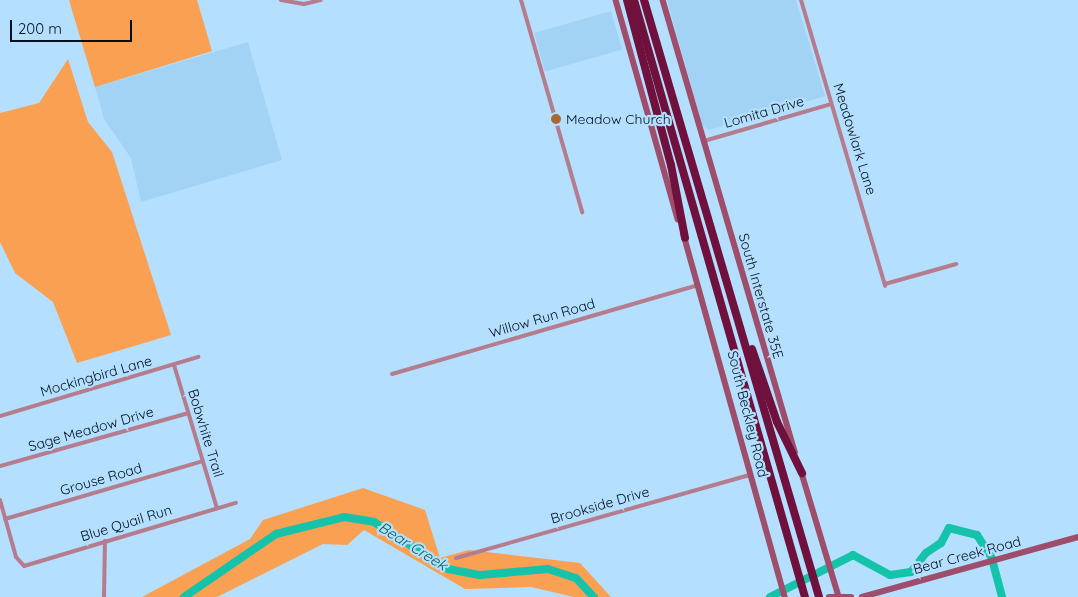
<!DOCTYPE html>
<html>
<head>
<meta charset="utf-8">
<style>
	body { margin:0 }
	#map { position:relative; width:1078px; height:597px; overflow:hidden; background:#b4dffe; font-family:Quicksand,sans-serif }
	div>[style] { position:absolute }
	.built>* { inset:0; background:#a2d3f5; transform-origin:0 0 }
	.green>* { inset:0; background:#faa053 }
	.river>* { height:8px; margin:-4px; padding:0 4px; transform-origin:4px; border-radius:4px; background:#15c3aa }
	.street>* { height:4px; margin:-2px; padding:0 2px; transform-origin:2px; border-radius:2px; background:#b57c8e }
	.secondary>* { height:5.5px; margin:-2.75px; padding:0 2.75px; transform-origin:2.75px; border-radius:2.75px; background:#9e4d6a }
	.highway>* { height:8px; margin:-4px; padding:0 4px; transform-origin:4px; border-radius:4px; background:#6f113c }
	.dots>* { width:14px; height:14px; translate:-50% -50%; box-sizing:border-box; border:2px solid #b4dffe; border-radius:50% }
	span { translate:-50% -50%; white-space:nowrap; text-align:center; line-height:1.15; -webkit-text-stroke:4.5px #b4dffe; paint-order:stroke }
	.street-label { font-size:14px; color:#00101d }
	.poi-label { font-size:14px; color:#00101d }
	.left { translate:0 -50%; text-align:left }
	.water-label { font-size:15px; color:#075f52; font-style:italic }
	.scale { position:absolute; left:10px; top:20px; width:122px; height:22px; box-sizing:border-box; border:2px solid #00101d; border-top:0; padding-left:6px; font-size:15px; line-height:18px; white-space:nowrap; color:#00101d; -webkit-text-stroke:4px #b4dffe; paint-order:stroke }
</style>
</head>
<body>
<div id="map">
	<div class="built">
		<div style="clip-path:polygon(667px 0,796px 0,825px 96px,709px 130px,702px 125px)"></div>
		<div style="left:611px;top:11px;width:40px;height:80px;rotate:74deg"></div>
		<div style="clip-path:polygon(248px 42px,282px 160px,141px 202px,131px 158px,104px 119px,95px 87px)"></div>
	</div>
	<div class="green">
		<div style="clip-path:polygon(69px 0,197px 0,212px 51px,95px 87px)"></div>
		<div style="clip-path:polygon(68px 59px,88px 122px,112px 152px,171px 335px,77px 363px,53px 302px,15px 273px,0 242px,0 113px,39px 103px)"></div>
		<div style="clip-path:polygon(363px 488px,425px 510px,440px 558px,469px 550px,580px 563px,611px 597px,574px 597px,531px 587px,465px 589px,364px 530px,347px 545px,323px 544px,217px 597px,142px 597px,250px 539px,263px 520px)"></div>
	</div>
	<div class="river">
		<div style="left:993px;top:563px;width:35px;rotate:75deg"></div>
		<div style="left:184px;top:597px;width:112px;rotate:-34.4deg"></div>
		<div style="left:276px;top:534px;width:70px;rotate:-14deg"></div>
		<div style="left:344px;top:517px;width:30px;rotate:9deg"></div>
		<div style="left:374px;top:522px;width:88px;rotate:32.4deg"></div>
		<div style="left:448px;top:569px;width:33px;rotate:11deg"></div>
		<div style="left:480px;top:575px;width:68px;rotate:-5deg"></div>
		<div style="left:548px;top:569px;width:29px;rotate:18deg"></div>
		<div style="left:576px;top:578px;width:26px;rotate:47deg"></div>
		<div style="left:770px;top:597px;width:93px;rotate:-26.8deg"></div>
		<div style="left:853px;top:555px;width:42px;rotate:28.4deg"></div>
		<div style="left:890px;top:575px;width:21px;rotate:-8deg"></div>
		<div style="left:911px;top:572px;width:24px;rotate:-52deg"></div>
		<div style="left:926px;top:553px;width:18px;rotate:-34deg"></div>
		<div style="left:941px;top:543px;width:17px;rotate:-62deg"></div>
		<div style="left:949px;top:528px;width:29px;rotate:14deg"></div>
		<div style="left:977px;top:535px;width:27px;rotate:57deg"></div>
	</div>
	<div class="street">
		<div style="left:281px;top:0;width:23px;rotate:10deg"></div>
		<div style="left:304px;top:4px;width:17px;rotate:-13deg"></div>
		<div style="left:521px;top:0;width:221px;rotate:73.9deg"></div>
		<div style="left:801px;top:0;width:298px;rotate:73.6deg"></div>
		<div style="left:704px;top:141px;width:132px;rotate:-16.2deg"></div>
		<div style="left:885px;top:284px;width:74px;rotate:-15.7deg"></div>
		<div style="left:174px;top:365px;width:149px;rotate:73.3deg"></div>
		<div style="left:392px;top:374px;width:319px;rotate:-16.2deg"></div>
		<div style="left:0;top:416px;width:207px;rotate:-16.6deg"></div>
		<div style="left:0;top:466px;width:195px;rotate:-15.7deg"></div>
		<div style="left:0;top:500px;width:59px;rotate:74.3deg"></div>
		<div style="left:16px;top:557px;width:12px;rotate:48deg"></div>
		<div style="left:24px;top:566px;width:221px;rotate:-16.6deg"></div>
		<div style="left:5px;top:519px;width:206px;rotate:-16.3deg"></div>
		<div style="left:456px;top:558px;width:305px;rotate:-15.8deg"></div>
		<div style="left:104px;top:597px;width:56px;rotate:-89deg"></div>
	</div>
	<div class="secondary">
		<div style="left:616px;top:0;width:228px;rotate:74.2deg"></div>
		<div style="left:663px;top:0;width:471px;rotate:73.7deg"></div>
		<div style="left:684px;top:235px;width:376px;rotate:74.4deg"></div>
		<div style="left:801px;top:470px;width:133px;rotate:73.3deg"></div>
		<div style="left:829px;top:597px;width:22px"></div>
		<div style="left:862px;top:597px;width:224px;rotate:-15.5deg"></div>
	</div>
	<div class="highway">
		<div style="left:627px;top:0;width:171px;rotate:75.1deg"></div>
		<div style="left:671px;top:165px;width:74px;rotate:79.1deg"></div>
		<div style="left:634px;top:0;width:621px;rotate:74.02deg"></div>
		<div style="left:644px;top:0;width:622px;rotate:73.66deg"></div>
		<div style="left:752px;top:349px;width:77px;rotate:71.1deg"></div>
		<div style="left:777px;top:422px;width:57px;rotate:63.9deg"></div>
	</div>
	<div class="dots">
		<div style="left:556px;top:119px;background:#a86830"></div>
	</div>
	<div class="street-label">
		<span style="left:764px;top:112px;rotate:-16deg">Lomita Drive</span>
		<span style="left:855px;top:139px;rotate:73deg">Meadowlark Lane</span>
		<span style="left:761px;top:296px;rotate:74deg">South Interstate 35E</span>
		<span style="left:542px;top:318px;rotate:-16deg">Willow Run Road</span>
		<span style="left:96px;top:376px;rotate:-16deg">Mockingbird Lane</span>
		<span style="left:748px;top:414px;rotate:76deg">South Beckley Road</span>
		<span style="left:91px;top:429px;rotate:-16deg">Sage Meadow Drive</span>
		<span style="left:206px;top:433px;rotate:73deg">Bobwhite Trail</span>
		<span style="left:101px;top:479px;rotate:-16deg">Grouse Road</span>
		<span style="left:600px;top:505px;rotate:-16deg">Brookside Drive</span>
		<span style="left:126px;top:523px;rotate:-17deg">Blue Quail Run</span>
		<span style="left:967px;top:555px;rotate:-15deg">Bear Creek Road</span>
	</div>
	<div class="poi-label">
		<span class="left" style="left:566px;top:119px">Meadow Church</span>
	</div>
	<div class="water-label">
		<span style="left:413px;top:546px;rotate:32deg">Bear Creek</span>
	</div>
	<div class="scale">200 m</div>
</div>
</body>
</html>
